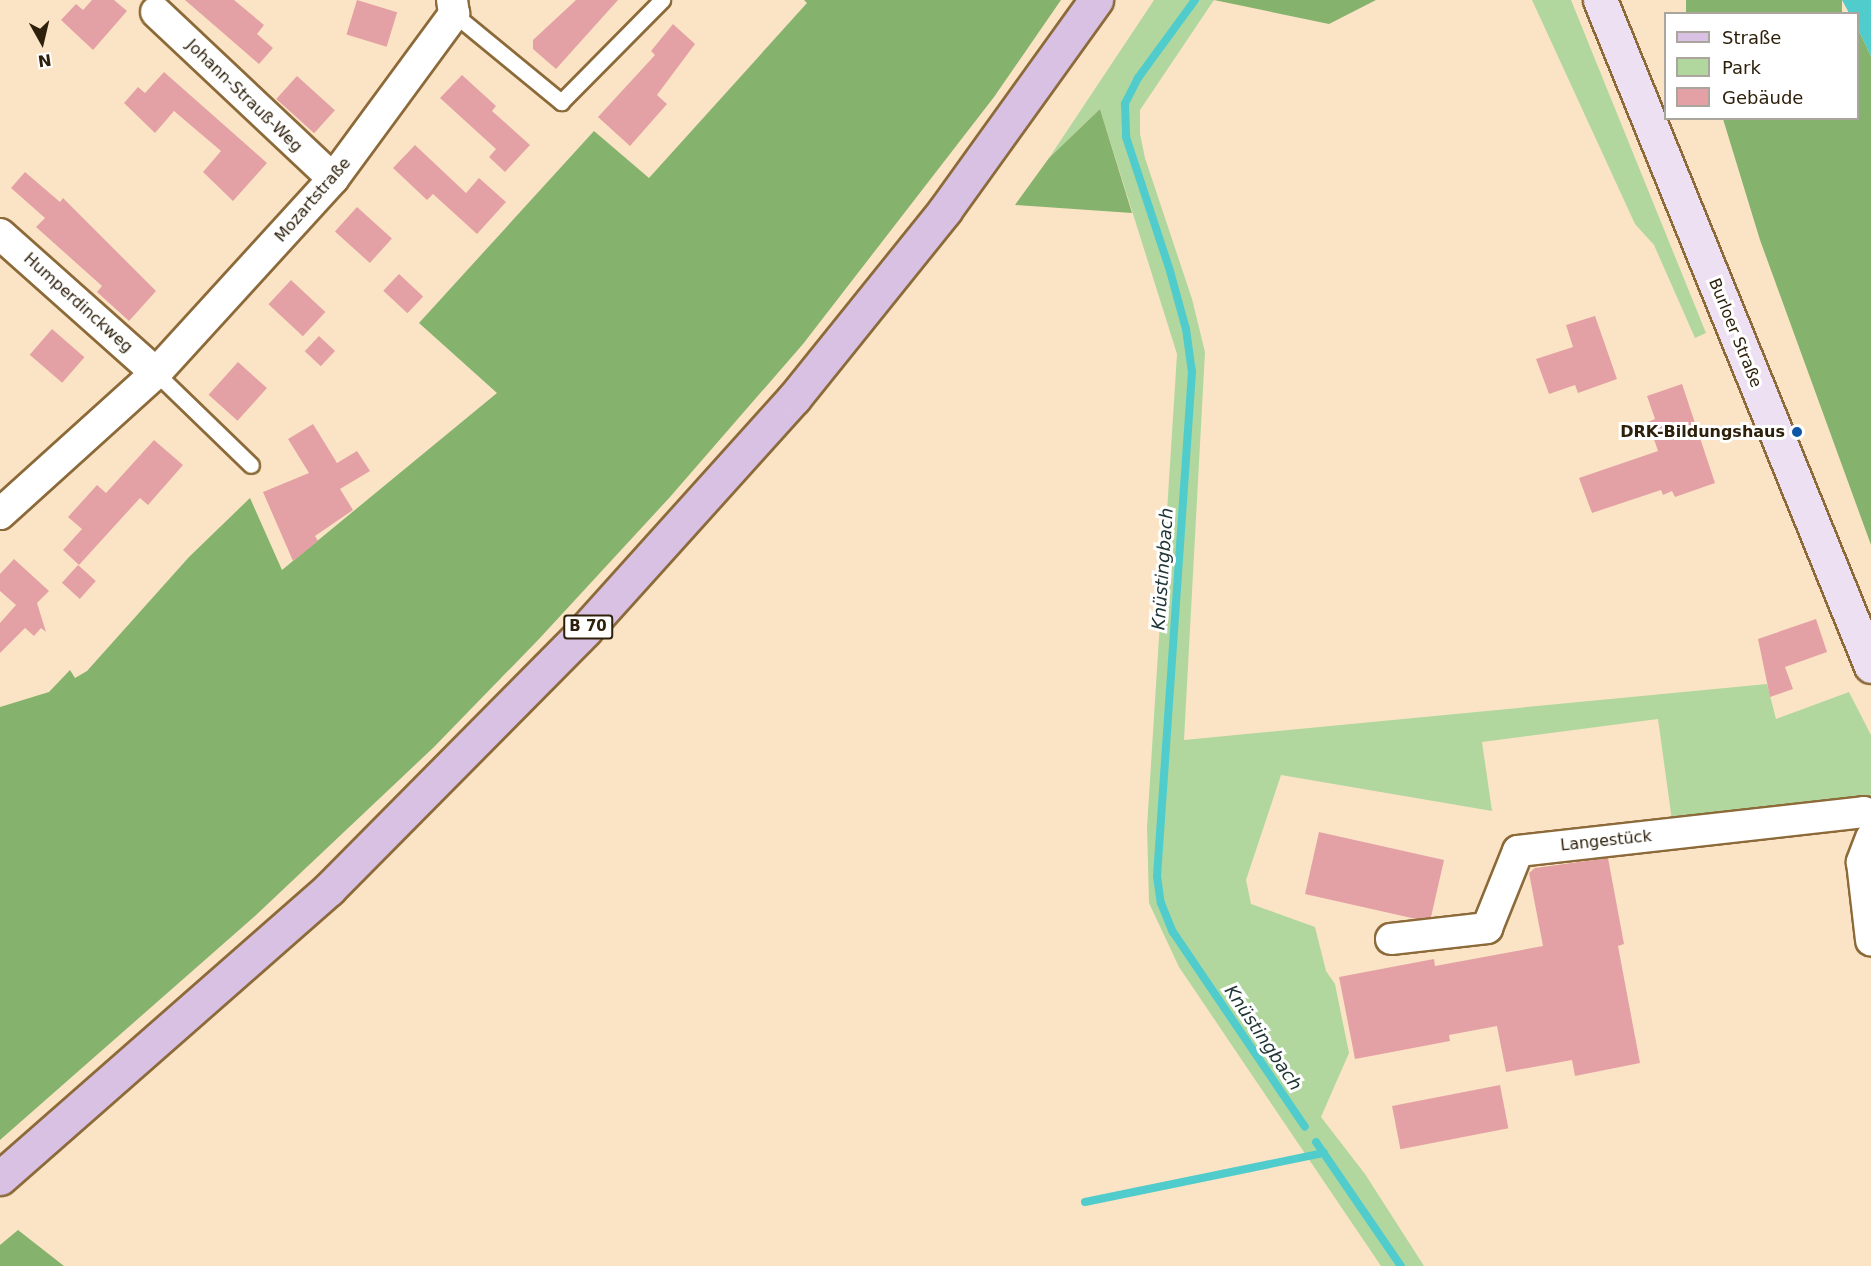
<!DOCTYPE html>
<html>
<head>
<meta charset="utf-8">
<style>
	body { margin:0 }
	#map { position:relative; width:1871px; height:1266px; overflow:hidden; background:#fbe4c5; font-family:"DejaVu Sans",sans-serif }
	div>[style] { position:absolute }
	.green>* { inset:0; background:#b1d79e }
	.forest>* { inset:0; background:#85b26c; transform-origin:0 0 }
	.water>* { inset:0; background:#51cccc }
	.stream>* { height:8px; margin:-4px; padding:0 4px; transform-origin:4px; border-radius:4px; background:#51cccc }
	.building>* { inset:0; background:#e4a1a5; transform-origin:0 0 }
	.roads { filter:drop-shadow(2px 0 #8c6a39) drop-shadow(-2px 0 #8c6a39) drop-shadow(0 2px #8c6a39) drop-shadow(0 -2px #8c6a39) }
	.lane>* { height:15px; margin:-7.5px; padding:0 7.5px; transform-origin:7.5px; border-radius:7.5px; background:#fff }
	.street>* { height:30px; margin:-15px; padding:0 15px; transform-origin:15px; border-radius:15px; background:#fff }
	.secondary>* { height:33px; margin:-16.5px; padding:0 16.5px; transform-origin:16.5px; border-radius:16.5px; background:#ece0f2 }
	.primary>* { height:33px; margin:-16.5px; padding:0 16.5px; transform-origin:16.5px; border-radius:16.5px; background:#d9c1e4 }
	.dots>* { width:16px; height:16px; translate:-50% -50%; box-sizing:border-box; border:3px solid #fff; border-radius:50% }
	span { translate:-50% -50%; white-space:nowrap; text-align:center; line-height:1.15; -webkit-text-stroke:6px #fff; paint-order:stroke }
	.shield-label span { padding:2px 4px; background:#fff; border:2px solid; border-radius:4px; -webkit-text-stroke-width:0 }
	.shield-label { font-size:15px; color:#2e200b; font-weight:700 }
	.street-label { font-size:16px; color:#2e200b }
	.poi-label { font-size:16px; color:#2e200b; font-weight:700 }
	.right { translate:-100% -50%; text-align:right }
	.water-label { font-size:18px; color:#203535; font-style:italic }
	.legend { position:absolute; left:1664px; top:12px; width:195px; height:108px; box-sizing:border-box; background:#fff; border:2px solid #aba69d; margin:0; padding:8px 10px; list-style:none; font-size:18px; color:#2e200b }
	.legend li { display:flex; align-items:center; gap:12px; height:30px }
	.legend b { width:30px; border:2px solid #aba69d }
	.north { position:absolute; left:12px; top:12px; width:60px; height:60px; -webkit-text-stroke:4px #fff; paint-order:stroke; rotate:172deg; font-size:16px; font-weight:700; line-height:24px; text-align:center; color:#2e200b }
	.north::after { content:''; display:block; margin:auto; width:21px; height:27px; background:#2e200b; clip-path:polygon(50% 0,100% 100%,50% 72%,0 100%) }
</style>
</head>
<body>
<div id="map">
	<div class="green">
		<div style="clip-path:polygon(1154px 0,1214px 0,1140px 110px,1140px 134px,1145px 158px,1192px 299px,1205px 352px,1184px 740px,1767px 684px,1776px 719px,1849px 692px,1871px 735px,1871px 799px,1673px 828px,1658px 719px,1482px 742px,1492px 811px,1281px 775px,1246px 880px,1251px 904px,1315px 927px,1326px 971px,1335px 984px,1349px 1053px,1321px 1117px,1365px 1174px,1424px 1266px,1381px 1266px,1179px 967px,1149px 903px,1147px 827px,1177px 354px,1100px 109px,1049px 158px)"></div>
		<div style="clip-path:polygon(1532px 0,1571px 0,1706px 333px,1695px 338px,1654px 245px,1635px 224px)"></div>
	</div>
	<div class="forest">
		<div style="clip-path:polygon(804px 0,1061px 0,994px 97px,803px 344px,670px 497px,539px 639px,434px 747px,255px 916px,0 1140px,0 707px,49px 692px,70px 670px,75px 678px,87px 671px,189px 557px,250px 498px,282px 570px,497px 393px,419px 323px,594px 131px,649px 178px,807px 3px)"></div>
		<div style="clip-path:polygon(1214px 0,1376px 0,1329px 24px)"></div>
		<div style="left:1686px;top:0;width:156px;height:14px"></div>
		<div style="clip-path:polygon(1858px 29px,1871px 56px,1871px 545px,1760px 240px,1723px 119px,1858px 118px)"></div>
		<div style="clip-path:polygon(1100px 109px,1132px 213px,1015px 205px,1049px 158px)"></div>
		<div style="clip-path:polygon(18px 1230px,64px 1266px,0 1266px,0 1245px)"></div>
	</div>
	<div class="water">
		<div style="clip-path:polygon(1842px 0,1871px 0,1871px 56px,1858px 29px,1858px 14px,1849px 13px)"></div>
	</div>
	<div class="stream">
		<div style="left:1195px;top:0;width:97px;rotate:126.2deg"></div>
		<div style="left:1138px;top:78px;width:29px;rotate:117deg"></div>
		<div style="left:1125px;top:104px;width:33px;rotate:88deg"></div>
		<div style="left:1126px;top:137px;width:141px;rotate:71.8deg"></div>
		<div style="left:1170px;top:271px;width:60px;rotate:74.6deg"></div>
		<div style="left:1186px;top:329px;width:43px;rotate:82.1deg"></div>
		<div style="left:1192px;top:372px;width:505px;rotate:93.97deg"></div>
		<div style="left:1157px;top:876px;width:27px;rotate:82deg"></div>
		<div style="left:1161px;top:903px;width:31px;rotate:68deg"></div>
		<div style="left:1173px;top:932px;width:235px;rotate:55.9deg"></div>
		<div style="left:1316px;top:1142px;width:150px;rotate:55.6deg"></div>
		<div style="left:1085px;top:1202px;width:244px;rotate:-11.6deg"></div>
	</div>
	<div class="building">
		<div style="clip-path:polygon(92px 0,114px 0,127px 11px,93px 50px,61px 20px,76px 4px,83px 10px)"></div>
		<div style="clip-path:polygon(185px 0,234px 0,264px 25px,257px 34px,273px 48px,259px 64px)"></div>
		<div style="left:357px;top:0;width:42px;height:36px;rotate:17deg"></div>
		<div style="clip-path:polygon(576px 0,618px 0,556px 69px,533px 49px,533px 40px)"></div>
		<div style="clip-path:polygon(673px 24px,695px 44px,657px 95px,667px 104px,630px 146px,598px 117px,655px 55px,651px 51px)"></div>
		<div style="clip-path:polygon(164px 72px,267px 163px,233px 201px,203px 172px,221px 151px,174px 111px,155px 133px,124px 103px,138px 87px,145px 93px)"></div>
		<div style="clip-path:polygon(462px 75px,496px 106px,492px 111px,530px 145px,505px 172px,489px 157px,496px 149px,440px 98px)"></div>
		<div style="left:297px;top:76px;width:51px;height:31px;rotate:42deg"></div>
		<div style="clip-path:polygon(415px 145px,466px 193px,479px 178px,506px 202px,477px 234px,433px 194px,427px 200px,393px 168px)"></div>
		<div style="clip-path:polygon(25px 172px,60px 202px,63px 198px,156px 291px,129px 321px,97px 292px,102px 286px,36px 227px,45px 218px,11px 188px)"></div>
		<div style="left:357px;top:207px;width:47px;height:33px;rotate:42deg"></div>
		<div style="left:399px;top:274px;width:33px;height:23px;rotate:43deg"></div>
		<div style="left:291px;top:280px;width:47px;height:33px;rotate:43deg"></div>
		<div style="clip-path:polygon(1595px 316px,1617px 379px,1578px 393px,1575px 385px,1549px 394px,1536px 359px,1573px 347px,1566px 325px)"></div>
		<div style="left:52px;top:329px;width:43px;height:34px;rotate:41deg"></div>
		<div style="left:319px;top:336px;width:22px;height:21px;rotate:43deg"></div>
		<div style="left:238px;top:362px;width:39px;height:44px;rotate:42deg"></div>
		<div style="clip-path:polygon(1682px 384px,1715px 483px,1675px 497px,1672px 491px,1663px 495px,1661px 490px,1592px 513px,1579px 478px,1658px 451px,1648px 422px,1655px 419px,1647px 396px)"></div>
		<div style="clip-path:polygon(313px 424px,337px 463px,357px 451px,370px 471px,340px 489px,353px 510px,315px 536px,318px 541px,293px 561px,263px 492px,309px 473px,288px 439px)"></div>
		<div style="clip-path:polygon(154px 440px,183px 465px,148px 505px,140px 498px,79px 565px,63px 550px,82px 529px,68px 517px,97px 485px,106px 493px)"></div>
		<div style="clip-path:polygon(14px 559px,49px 591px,37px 603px,46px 632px,41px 628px,34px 636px,25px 628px,0 653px,0 623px,16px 605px,0 591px,0 574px)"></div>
		<div style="left:78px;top:565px;width:24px;height:24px;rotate:42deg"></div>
		<div style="clip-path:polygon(1816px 619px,1827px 652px,1785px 667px,1793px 689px,1770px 697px,1758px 639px)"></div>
		<div style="clip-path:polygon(1319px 832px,1444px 860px,1431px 917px,1416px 919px,1305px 894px)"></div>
		<div style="clip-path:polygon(1608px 858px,1624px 944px,1618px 946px,1640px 1063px,1575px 1076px,1572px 1060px,1506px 1072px,1497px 1026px,1449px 1035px,1450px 1041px,1355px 1059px,1339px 977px,1434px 959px,1435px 966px,1543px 946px,1529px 873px,1535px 868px)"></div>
		<div style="left:1500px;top:1085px;width:44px;height:110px;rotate:79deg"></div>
	</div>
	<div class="roads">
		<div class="lane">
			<div style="left:454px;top:14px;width:139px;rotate:39.4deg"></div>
			<div style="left:561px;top:102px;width:144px;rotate:-45.3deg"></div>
			<div style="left:156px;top:373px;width:132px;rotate:44.1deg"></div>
		</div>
		<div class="street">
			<div style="left:156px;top:12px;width:243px;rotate:43.3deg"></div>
			<div style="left:0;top:234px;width:209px;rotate:41.7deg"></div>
			<div style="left:0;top:514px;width:210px;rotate:-42.1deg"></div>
			<div style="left:156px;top:373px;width:263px;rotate:-47.6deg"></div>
			<div style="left:333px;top:179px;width:205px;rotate:-53.7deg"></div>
			<div style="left:454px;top:14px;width:14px;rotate:-98deg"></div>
			<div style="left:1871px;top:838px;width:26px;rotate:111deg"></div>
			<div style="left:1862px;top:862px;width:79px;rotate:83.4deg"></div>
			<div style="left:1391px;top:939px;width:97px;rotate:-6.5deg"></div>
			<div style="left:1487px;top:928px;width:83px;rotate:-68.1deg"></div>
			<div style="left:1518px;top:851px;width:348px;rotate:-6.4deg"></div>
			<div style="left:1864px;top:812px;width:8px;rotate:30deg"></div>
		</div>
		<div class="secondary">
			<div style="left:1600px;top:0;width:719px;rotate:67.86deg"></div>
		</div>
		<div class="primary">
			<div style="left:0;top:1178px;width:438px;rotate:-41.3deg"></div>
			<div style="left:329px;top:889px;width:364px;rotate:-45.3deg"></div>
			<div style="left:585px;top:630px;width:312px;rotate:-48deg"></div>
			<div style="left:794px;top:398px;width:241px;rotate:-51.2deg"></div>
			<div style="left:945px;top:210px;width:259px;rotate:-54.3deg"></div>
		</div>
	</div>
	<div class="dots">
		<div style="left:1797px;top:432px;background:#0c56a5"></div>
	</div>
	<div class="shield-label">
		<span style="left:588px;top:627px">B 70</span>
	</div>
	<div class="street-label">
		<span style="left:244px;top:96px;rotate:44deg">Johann-Strauß-Weg</span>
		<span style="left:313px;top:200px;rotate:-49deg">Mozartstraße</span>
		<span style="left:78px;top:303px;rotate:42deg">Humperdinckweg</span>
		<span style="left:1735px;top:333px;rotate:68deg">Burloer Straße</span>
		<span style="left:1606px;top:841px;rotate:-6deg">Langestück</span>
	</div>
	<div class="poi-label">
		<span class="right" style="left:1785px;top:432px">DRK-Bildungshaus</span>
	</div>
	<div class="water-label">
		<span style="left:1163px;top:569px;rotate:-86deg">Knüstingbach</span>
		<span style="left:1263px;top:1038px;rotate:56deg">Knüstingbach</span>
	</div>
	<ul class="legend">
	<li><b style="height:8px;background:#d9c1e4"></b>Straße</li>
	<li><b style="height:16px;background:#b1d79e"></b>Park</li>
	<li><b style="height:16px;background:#e4a1a5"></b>Gebäude</li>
	</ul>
	<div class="north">N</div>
</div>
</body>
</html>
